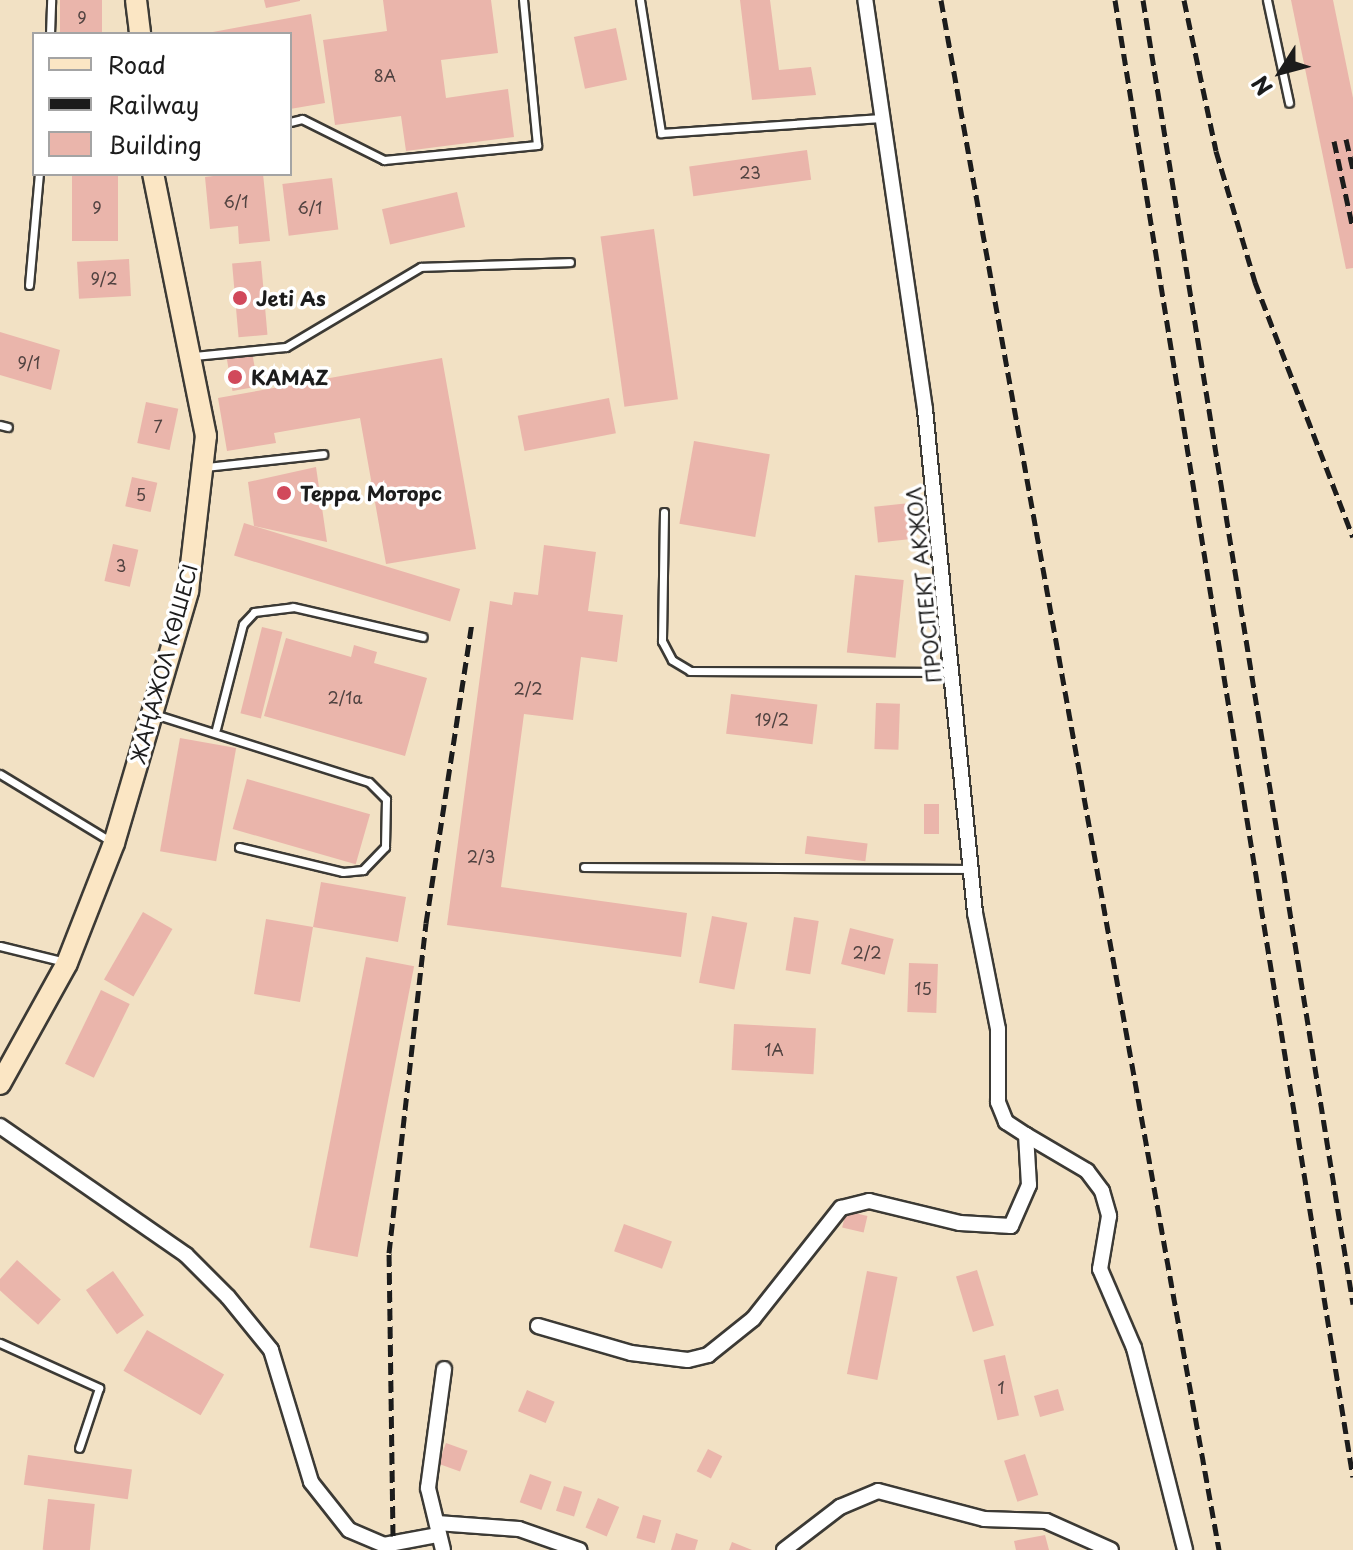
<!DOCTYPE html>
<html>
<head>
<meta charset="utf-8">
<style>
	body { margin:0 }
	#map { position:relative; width:1353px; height:1550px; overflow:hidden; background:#f2e1c4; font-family:"Playpen Sans",sans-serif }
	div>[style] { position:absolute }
	.building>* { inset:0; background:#eab5ab; transform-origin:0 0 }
	.roads { filter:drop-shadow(2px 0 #3c3a35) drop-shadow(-2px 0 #3c3a35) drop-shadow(0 2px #3c3a35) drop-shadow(0 -2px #3c3a35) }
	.lane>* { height:7px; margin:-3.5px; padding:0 3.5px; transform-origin:3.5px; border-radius:3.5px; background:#fff }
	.street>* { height:14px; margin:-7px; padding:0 7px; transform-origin:7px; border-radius:7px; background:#fff }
	.secondary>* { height:20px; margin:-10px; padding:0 10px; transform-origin:10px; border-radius:10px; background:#fbe6c4 }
	.rail>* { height:5px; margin-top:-2.5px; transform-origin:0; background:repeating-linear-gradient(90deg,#1c1c1c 0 12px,transparent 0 18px) }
	.dots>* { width:22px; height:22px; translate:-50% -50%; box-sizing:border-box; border:4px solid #fff; border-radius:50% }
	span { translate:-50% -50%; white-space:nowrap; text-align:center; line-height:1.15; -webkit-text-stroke:7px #fff; paint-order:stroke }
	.number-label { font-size:16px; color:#504240 }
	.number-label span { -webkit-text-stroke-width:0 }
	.poi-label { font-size:20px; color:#1c1c1c; font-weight:700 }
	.left { translate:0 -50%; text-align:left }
	.street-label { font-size:20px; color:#1c1c1c }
	.legend { position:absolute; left:32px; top:32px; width:260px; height:144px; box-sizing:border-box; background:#fff; border:2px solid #a4a4a4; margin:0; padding:10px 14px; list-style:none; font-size:24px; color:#1c1c1c }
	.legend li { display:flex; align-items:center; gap:16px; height:40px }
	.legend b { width:40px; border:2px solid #a4a4a4 }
	.north { position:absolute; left:1241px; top:32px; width:80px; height:80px; -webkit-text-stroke:6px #fff; paint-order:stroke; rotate:234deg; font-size:22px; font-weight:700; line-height:32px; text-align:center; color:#1c1c1c }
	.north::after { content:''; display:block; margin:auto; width:28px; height:36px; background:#1c1c1c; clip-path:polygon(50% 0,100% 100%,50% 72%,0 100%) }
</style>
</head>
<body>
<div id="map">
	<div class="building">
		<div style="left:60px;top:0;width:42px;height:34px"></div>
		<div style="clip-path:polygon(264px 0,300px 0,300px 1px,266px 8px)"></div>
		<div style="clip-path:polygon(383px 0,491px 0,498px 53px,441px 60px,446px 98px,508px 89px,514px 137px,406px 151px,401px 116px,335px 125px,323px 40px,387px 31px)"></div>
		<div style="clip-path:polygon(740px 0,770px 0,779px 70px,811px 67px,816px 95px,752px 100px)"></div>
		<div style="clip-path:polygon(1291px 0,1333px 0,1353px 98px,1353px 268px,1346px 269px)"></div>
		<div style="clip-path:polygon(311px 14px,325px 103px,290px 109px,290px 34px,202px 34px)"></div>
		<div style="left:616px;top:28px;width:53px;height:43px;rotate:78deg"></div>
		<div style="left:807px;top:150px;width:30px;height:119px;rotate:82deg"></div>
		<div style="left:72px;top:174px;width:46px;height:67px"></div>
		<div style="clip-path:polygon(230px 174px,263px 174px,270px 241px,239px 244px,238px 226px,210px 229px,205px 177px)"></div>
		<div style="left:332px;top:178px;width:52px;height:50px;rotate:83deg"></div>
		<div style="left:457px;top:192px;width:36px;height:77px;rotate:77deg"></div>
		<div style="left:654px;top:229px;width:172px;height:54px;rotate:82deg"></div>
		<div style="left:129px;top:259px;width:37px;height:52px;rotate:87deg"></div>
		<div style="left:261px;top:261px;width:74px;height:29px;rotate:85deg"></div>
		<div style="clip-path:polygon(0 332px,60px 350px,51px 390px,0 375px)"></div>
		<div style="left:252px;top:352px;width:35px;height:26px;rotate:80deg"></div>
		<div style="clip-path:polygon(442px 358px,476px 549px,386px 564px,360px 418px,274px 433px,276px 443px,227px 451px,218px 398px)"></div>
		<div style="left:609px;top:398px;width:36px;height:93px;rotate:79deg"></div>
		<div style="left:146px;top:402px;width:33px;height:42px;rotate:12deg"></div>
		<div style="left:694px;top:441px;width:77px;height:84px;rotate:10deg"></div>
		<div style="clip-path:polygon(316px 467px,327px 542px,254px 526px,248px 482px)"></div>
		<div style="left:132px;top:477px;width:26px;height:30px;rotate:13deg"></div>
		<div style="left:910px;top:503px;width:36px;height:36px;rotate:84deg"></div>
		<div style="left:244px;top:523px;width:226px;height:34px;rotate:17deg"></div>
		<div style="left:113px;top:544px;width:26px;height:38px;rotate:13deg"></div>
		<div style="clip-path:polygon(544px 545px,596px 552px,588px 611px,623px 615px,617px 662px,581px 657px,573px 720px,524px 714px,501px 887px,687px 913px,681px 957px,447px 925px,490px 601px,512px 605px,514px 592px,538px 595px)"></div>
		<div style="left:855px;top:575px;width:49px;height:78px;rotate:6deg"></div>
		<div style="left:262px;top:627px;width:21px;height:89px;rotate:14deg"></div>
		<div style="clip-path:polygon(286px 638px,351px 657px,354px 645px,377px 652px,374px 663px,427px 678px,405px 756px,264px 716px)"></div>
		<div style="left:731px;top:694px;width:87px;height:40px;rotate:7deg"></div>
		<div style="left:876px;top:703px;width:24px;height:46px;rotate:2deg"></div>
		<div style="left:180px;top:738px;width:57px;height:115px;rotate:10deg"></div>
		<div style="left:247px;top:779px;width:128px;height:52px;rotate:16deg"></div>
		<div style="left:924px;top:804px;width:15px;height:30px"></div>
		<div style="left:807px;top:836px;width:61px;height:18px;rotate:7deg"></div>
		<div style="clip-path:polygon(321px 882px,406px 897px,398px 942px,313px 927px,300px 1002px,254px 994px,266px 919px,313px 927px)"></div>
		<div style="left:143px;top:912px;width:34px;height:78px;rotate:30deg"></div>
		<div style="left:712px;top:916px;width:36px;height:68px;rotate:11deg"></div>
		<div style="left:794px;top:917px;width:25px;height:54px;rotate:9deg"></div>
		<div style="left:850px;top:928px;width:45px;height:37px;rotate:14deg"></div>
		<div style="left:366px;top:957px;width:49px;height:296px;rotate:11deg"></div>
		<div style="left:909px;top:963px;width:29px;height:49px;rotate:2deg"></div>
		<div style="left:101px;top:990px;width:32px;height:82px;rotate:26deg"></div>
		<div style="left:734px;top:1024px;width:82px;height:46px;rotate:3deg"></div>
		<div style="left:846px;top:1211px;width:22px;height:17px;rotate:13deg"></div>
		<div style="left:624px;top:1224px;width:51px;height:29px;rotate:20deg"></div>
		<div style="left:17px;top:1260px;width:59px;height:34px;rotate:42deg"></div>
		<div style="left:977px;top:1270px;width:58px;height:22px;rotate:73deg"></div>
		<div style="left:113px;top:1271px;width:54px;height:33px;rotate:55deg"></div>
		<div style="left:867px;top:1271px;width:31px;height:105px;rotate:11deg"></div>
		<div style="left:147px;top:1330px;width:89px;height:47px;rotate:30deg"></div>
		<div style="left:1005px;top:1355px;width:62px;height:22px;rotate:77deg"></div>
		<div style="left:1058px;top:1389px;width:22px;height:25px;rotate:74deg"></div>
		<div style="left:527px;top:1390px;width:30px;height:23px;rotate:23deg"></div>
		<div style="left:446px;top:1443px;width:23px;height:22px;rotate:20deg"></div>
		<div style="left:708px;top:1449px;width:16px;height:25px;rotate:27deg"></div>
		<div style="left:1025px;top:1454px;width:43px;height:22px;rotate:72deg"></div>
		<div style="left:28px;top:1455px;width:105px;height:30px;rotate:8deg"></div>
		<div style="left:530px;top:1474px;width:23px;height:30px;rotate:20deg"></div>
		<div style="left:564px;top:1486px;width:19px;height:26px;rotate:18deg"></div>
		<div style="left:598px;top:1498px;width:23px;height:32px;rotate:23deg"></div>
		<div style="left:48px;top:1499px;width:47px;height:51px;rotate:6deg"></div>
		<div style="left:643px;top:1515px;width:19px;height:24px;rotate:16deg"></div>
		<div style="clip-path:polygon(676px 1533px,698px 1540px,695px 1550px,671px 1550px)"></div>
		<div style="clip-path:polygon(1045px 1535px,1049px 1550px,1016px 1550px,1014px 1541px)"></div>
		<div style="clip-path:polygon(732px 1542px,752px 1550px,729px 1550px)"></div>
	</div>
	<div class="roads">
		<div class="lane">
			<div style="left:640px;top:0;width:135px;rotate:81deg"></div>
			<div style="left:661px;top:133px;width:221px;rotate:-3.9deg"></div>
			<div style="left:1267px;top:0;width:105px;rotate:77.9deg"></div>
			<div style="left:50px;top:34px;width:34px;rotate:-88deg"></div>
			<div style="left:290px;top:122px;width:12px;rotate:-14deg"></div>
			<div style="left:302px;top:119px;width:92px;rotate:26.6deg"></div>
			<div style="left:384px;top:160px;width:154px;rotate:-5.6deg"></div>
			<div style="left:537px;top:145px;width:146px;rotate:-95.5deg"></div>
			<div style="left:29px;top:285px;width:111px;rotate:-84.9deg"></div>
			<div style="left:194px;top:356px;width:92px;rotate:-5.6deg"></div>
			<div style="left:286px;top:347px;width:157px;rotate:-30.7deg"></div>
			<div style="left:421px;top:267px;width:149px;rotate:-1.9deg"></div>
			<div style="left:0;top:425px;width:8px;rotate:14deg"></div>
			<div style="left:206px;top:467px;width:118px;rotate:-6.3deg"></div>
			<div style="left:664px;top:512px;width:129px;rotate:90.9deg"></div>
			<div style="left:662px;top:641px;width:21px;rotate:62deg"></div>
			<div style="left:672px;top:660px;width:21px;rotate:31deg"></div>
			<div style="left:690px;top:671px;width:261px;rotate:0.2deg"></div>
			<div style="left:154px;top:714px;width:225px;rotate:17.6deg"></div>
			<div style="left:369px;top:782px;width:24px;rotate:45deg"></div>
			<div style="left:386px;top:799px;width:48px;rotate:91.2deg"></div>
			<div style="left:385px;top:847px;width:32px;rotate:134deg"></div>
			<div style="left:363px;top:870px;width:20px;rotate:174deg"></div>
			<div style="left:343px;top:872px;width:107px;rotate:-166.5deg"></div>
			<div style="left:216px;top:729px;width:108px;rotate:-75.6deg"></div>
			<div style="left:243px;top:624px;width:16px;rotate:-47deg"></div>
			<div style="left:254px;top:612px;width:39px;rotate:-7deg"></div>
			<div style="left:293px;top:607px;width:133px;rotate:13deg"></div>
			<div style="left:0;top:774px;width:131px;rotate:31.3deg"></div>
			<div style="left:584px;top:867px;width:387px;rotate:0.3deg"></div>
			<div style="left:0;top:946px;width:67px;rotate:13.8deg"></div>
			<div style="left:0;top:1343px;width:109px;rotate:24.4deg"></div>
			<div style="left:99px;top:1388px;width:63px;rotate:108.4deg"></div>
		</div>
		<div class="street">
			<div style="left:0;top:1126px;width:226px;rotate:34.7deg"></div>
			<div style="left:186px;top:1255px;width:59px;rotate:45deg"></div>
			<div style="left:228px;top:1297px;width:68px;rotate:50.9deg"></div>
			<div style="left:271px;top:1350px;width:138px;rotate:73.1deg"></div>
			<div style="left:311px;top:1482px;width:61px;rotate:51.6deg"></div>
			<div style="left:349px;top:1530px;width:38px;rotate:23deg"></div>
			<div style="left:384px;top:1545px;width:55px;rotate:-10.5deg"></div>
			<div style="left:1026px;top:1135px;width:71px;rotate:30.5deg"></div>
			<div style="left:1087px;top:1171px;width:25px;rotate:53deg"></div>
			<div style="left:1102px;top:1191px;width:26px;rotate:74deg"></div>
			<div style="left:1109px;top:1216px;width:54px;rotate:99.6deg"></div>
			<div style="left:1100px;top:1269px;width:86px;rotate:66.7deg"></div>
			<div style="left:1134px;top:1348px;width:208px;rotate:75.8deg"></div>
			<div style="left:538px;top:1326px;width:97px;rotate:16.2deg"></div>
			<div style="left:631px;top:1353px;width:57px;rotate:7deg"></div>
			<div style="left:688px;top:1360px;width:21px;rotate:-14deg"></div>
			<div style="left:708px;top:1355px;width:58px;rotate:-38.7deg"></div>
			<div style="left:753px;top:1319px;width:142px;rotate:-51.6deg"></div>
			<div style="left:841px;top:1208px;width:29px;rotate:-14deg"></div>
			<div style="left:869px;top:1201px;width:94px;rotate:13.6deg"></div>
			<div style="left:960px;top:1223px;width:51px;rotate:3.4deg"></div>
			<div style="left:1011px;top:1226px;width:45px;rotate:-66.3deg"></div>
			<div style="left:1029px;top:1185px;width:50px;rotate:-93.4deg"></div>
			<div style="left:1026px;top:1135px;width:24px;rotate:-147deg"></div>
			<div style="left:1006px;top:1122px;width:22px;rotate:-112deg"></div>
			<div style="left:998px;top:1102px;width:73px;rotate:-90deg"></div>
			<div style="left:998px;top:1029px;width:118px;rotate:-101.2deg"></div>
			<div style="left:975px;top:913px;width:506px;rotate:-95.67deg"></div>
			<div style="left:925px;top:409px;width:413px;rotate:-98.3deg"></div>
			<div style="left:437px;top:1523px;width:82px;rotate:4.2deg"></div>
			<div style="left:519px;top:1529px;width:64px;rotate:19.3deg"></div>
			<div style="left:443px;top:1550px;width:64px;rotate:-103.6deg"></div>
			<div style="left:428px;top:1488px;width:120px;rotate:-82.3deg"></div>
			<div style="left:784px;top:1550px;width:71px;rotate:-37.5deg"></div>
			<div style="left:840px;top:1507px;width:41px;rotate:-22.8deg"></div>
			<div style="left:878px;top:1491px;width:110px;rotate:14.8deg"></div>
			<div style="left:984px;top:1519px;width:62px;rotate:1.8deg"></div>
			<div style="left:1046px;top:1521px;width:71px;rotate:24deg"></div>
		</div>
		<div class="secondary">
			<div style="left:136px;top:0;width:34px;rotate:83deg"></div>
			<div style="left:0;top:1084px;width:138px;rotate:-61deg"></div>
			<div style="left:67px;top:963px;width:129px;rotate:-68.6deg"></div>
			<div style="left:114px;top:843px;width:263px;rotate:-73.6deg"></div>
			<div style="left:188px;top:591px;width:156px;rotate:-83.4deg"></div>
			<div style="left:206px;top:436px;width:267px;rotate:-101.4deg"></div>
		</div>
	</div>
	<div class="rail">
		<div style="left:941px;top:0;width:1575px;rotate:79.83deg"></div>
		<div style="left:1115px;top:0;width:1496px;rotate:80.85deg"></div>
		<div style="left:1143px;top:0;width:1321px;rotate:80.85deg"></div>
		<div style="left:1184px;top:0;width:154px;rotate:78deg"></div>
		<div style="left:1216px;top:151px;width:137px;rotate:73.4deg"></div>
		<div style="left:1255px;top:282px;width:273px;rotate:69deg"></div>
		<div style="left:1346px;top:139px;width:31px;rotate:77deg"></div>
		<div style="left:1334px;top:141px;width:90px;rotate:77.8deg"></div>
		<div style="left:393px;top:1536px;width:283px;rotate:-90.8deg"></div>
		<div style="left:389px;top:1253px;width:332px;rotate:-83.6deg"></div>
		<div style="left:426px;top:923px;width:304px;rotate:-81.3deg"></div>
	</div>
	<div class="dots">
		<div style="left:240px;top:298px;background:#d1495b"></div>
		<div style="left:235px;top:377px;background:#d1495b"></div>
		<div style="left:284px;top:493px;background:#d1495b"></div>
	</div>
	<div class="number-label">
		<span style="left:82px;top:17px">9</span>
		<span style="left:385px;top:75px">8А</span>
		<span style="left:750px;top:172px">23</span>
		<span style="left:236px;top:201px">6/1</span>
		<span style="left:97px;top:207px">9</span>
		<span style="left:310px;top:207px">6/1</span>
		<span style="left:104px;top:278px">9/2</span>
		<span style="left:29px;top:362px">9/1</span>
		<span style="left:158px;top:426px">7</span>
		<span style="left:141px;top:494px">5</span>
		<span style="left:121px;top:565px">3</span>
		<span style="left:528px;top:688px">2/2</span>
		<span style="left:345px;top:697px">2/1а</span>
		<span style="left:772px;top:719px">19/2</span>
		<span style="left:481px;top:856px">2/3</span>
		<span style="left:867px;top:952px">2/2</span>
		<span style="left:923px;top:988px">15</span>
		<span style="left:774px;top:1049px">1А</span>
		<span style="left:1001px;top:1387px">1</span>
	</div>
	<div class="poi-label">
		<span class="left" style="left:256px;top:298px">Jeti As</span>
		<span class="left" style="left:251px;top:377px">KAMAZ</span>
		<span class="left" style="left:300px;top:493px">Терра Моторс</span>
	</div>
	<div class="street-label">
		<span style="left:924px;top:585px;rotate:-96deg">ПРОСПЕКТ АКЖОЛ</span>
		<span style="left:164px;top:664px;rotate:-75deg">ЖАҢАЖОЛ КӨШЕСІ</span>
	</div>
	<ul class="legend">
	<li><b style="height:10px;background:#fbe6c4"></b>Road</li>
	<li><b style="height:10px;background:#1c1c1c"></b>Railway</li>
	<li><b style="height:22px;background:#eab5ab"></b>Building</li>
	</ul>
	<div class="north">N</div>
</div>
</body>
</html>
